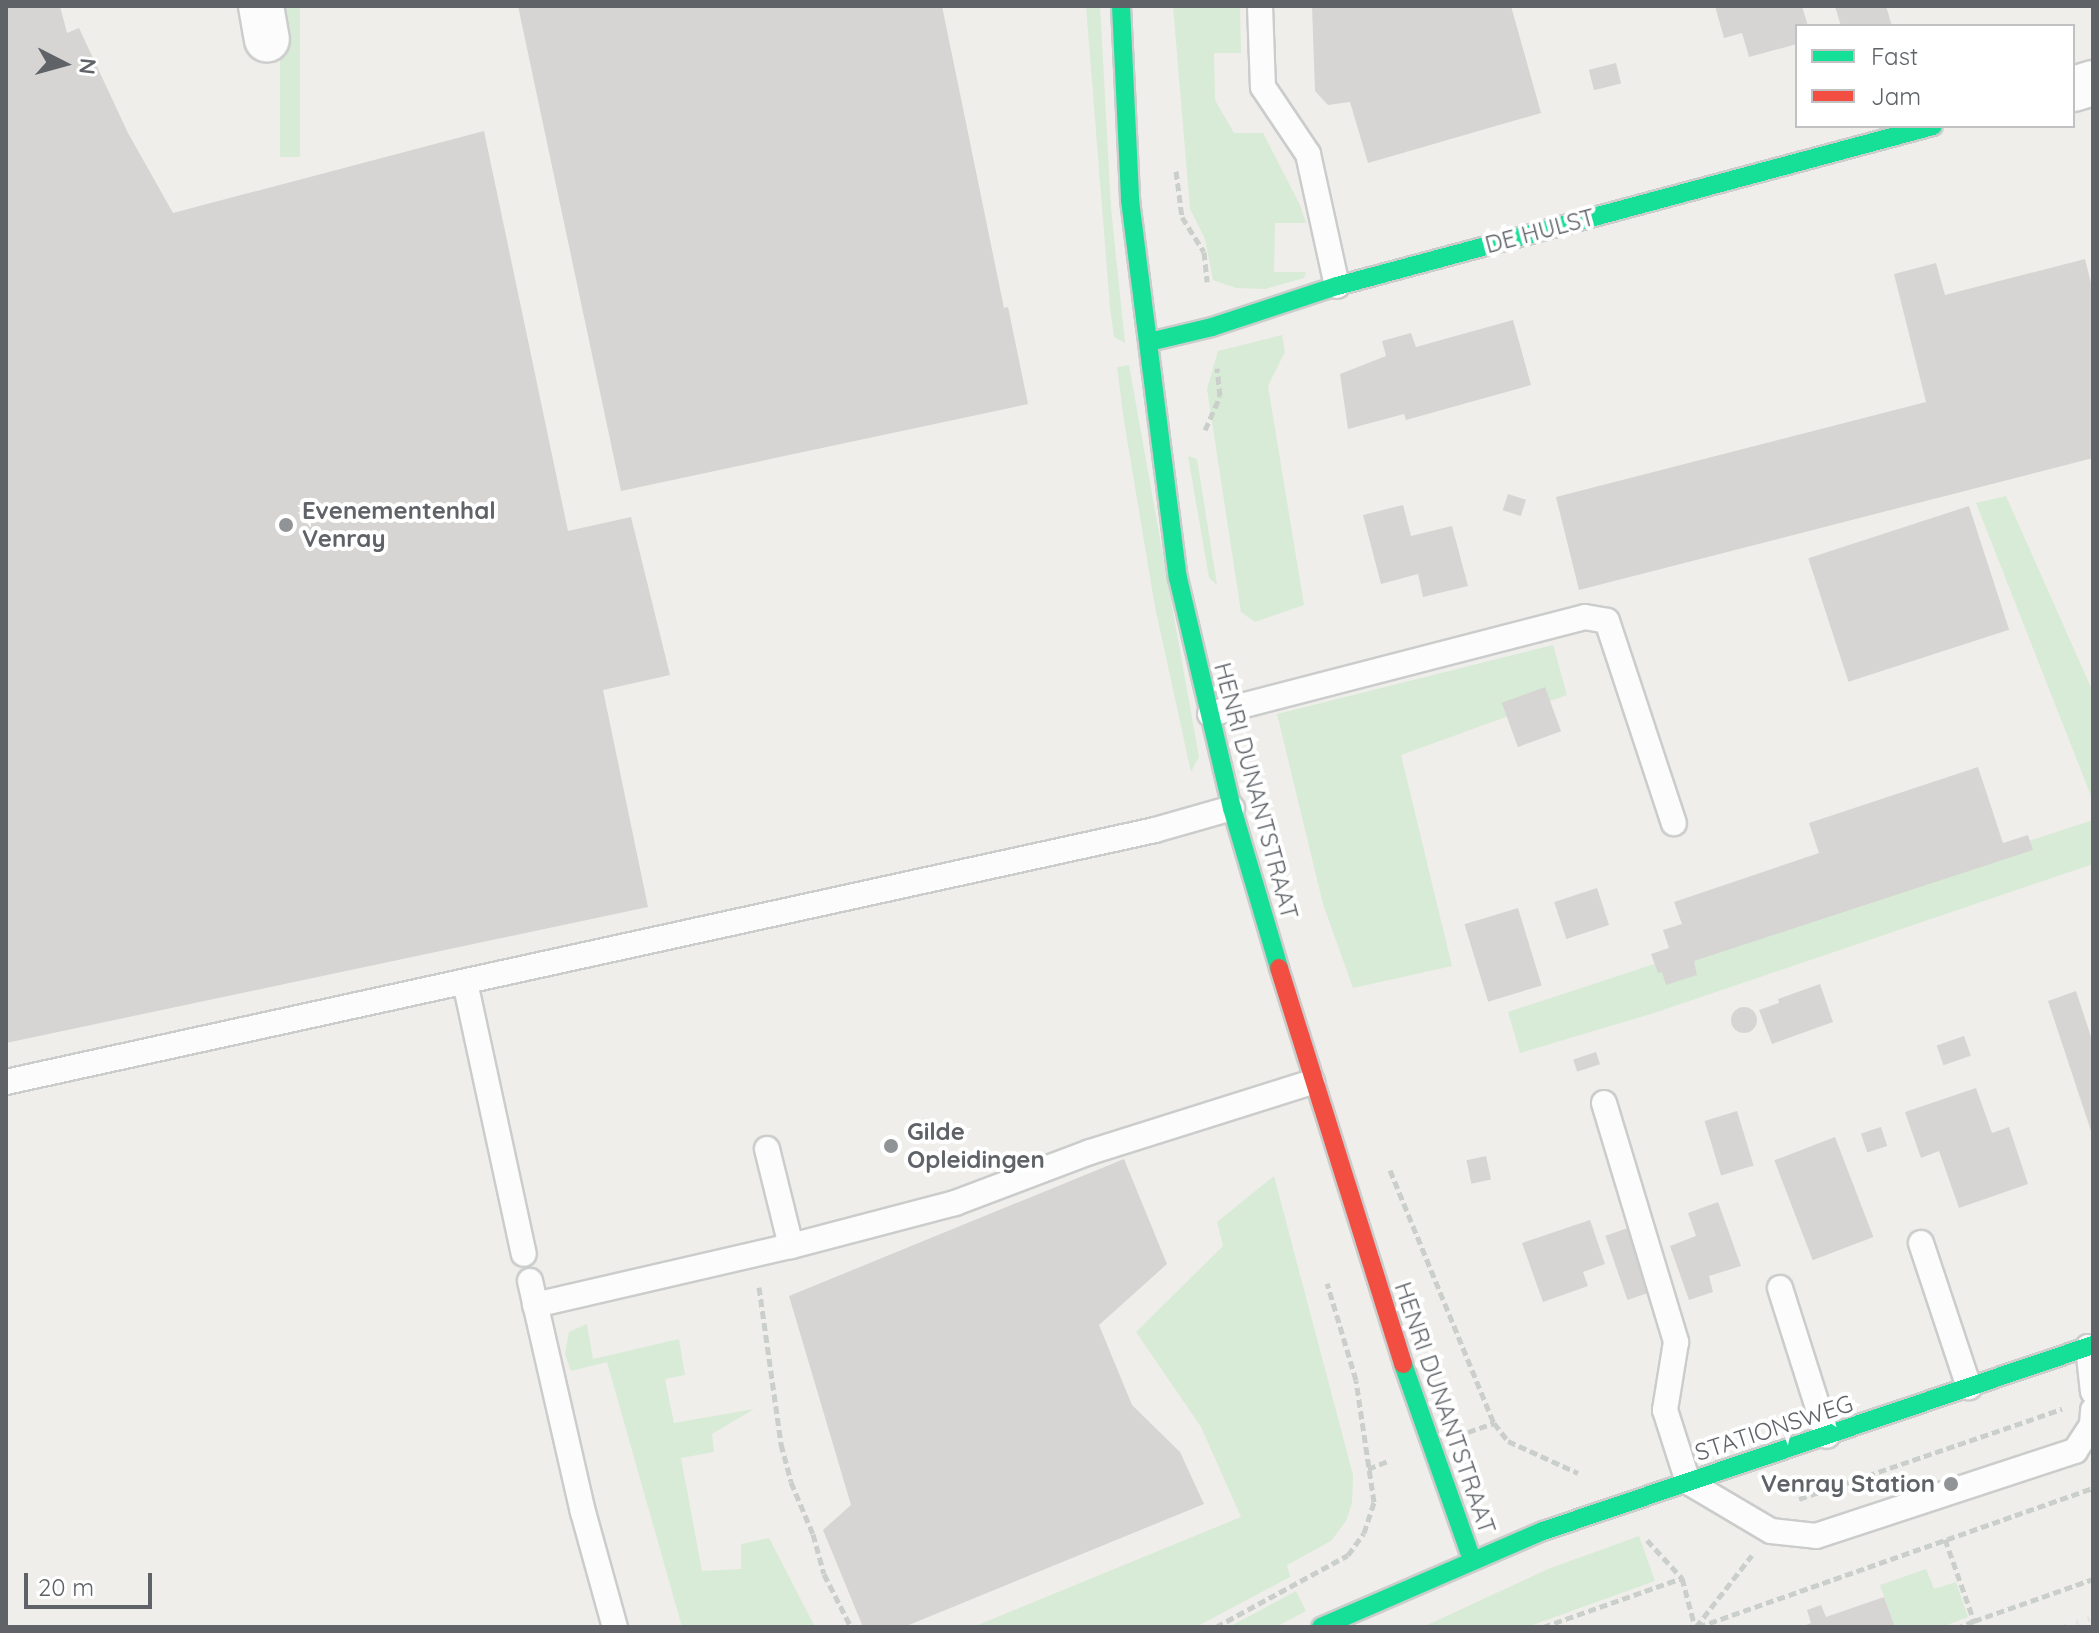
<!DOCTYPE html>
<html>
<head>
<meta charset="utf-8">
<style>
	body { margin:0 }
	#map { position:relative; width:2099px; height:1633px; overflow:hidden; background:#efeeea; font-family:Quicksand,sans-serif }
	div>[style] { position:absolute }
	.green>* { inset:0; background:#d8ebd6; transform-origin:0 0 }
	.building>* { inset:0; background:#d6d5d3; transform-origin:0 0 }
	.round { border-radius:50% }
	.path>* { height:5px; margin-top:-2.5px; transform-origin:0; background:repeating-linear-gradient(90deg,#cacfcc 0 8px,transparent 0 12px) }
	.roads { filter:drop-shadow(2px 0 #cbcccc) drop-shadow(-2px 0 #cbcccc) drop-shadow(0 2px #cbcccc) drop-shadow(0 -2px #cbcccc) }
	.lane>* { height:24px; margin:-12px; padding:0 12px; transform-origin:12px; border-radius:12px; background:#fdfcfc }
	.street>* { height:44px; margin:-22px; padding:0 22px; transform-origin:22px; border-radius:22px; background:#fdfcfc }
	.fast>* { height:18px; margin:-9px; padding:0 9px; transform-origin:9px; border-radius:9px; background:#16e098 }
	.jam>* { height:18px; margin:-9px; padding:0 9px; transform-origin:9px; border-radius:9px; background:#f24e42 }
	.rail>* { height:6px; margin-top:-3px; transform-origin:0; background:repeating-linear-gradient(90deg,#e4e4e4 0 2px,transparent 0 12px) }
	.dots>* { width:22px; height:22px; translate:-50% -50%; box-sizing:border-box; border:4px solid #fff; border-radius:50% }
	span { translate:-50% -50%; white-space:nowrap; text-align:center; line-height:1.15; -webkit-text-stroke:8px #fff; paint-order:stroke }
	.street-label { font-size:24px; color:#5f6368 }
	.poi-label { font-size:24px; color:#5f6368; font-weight:700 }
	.left { translate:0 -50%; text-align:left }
	.right { translate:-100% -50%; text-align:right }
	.frame { position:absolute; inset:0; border:8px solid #5f6368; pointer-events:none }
	.legend { position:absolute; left:1795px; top:24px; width:280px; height:104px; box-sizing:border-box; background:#fff; border:2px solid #bfc1c3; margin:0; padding:10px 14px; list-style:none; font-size:24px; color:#5f6368 }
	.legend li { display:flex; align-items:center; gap:16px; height:40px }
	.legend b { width:40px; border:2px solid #bfc1c3 }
	.north { position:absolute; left:24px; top:24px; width:80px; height:80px; -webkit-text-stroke:6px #fff; paint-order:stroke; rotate:96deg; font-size:22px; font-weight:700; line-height:32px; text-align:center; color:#5f6368 }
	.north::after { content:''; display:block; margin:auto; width:28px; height:36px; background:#5f6368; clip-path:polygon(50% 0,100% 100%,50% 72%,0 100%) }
	.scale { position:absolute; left:24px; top:1573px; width:128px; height:36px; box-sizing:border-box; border:4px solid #5f6368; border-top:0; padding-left:10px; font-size:24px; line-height:28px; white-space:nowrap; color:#5f6368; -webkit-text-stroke:6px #fff; paint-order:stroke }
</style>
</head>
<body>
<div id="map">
	<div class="green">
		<div style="left:280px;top:6px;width:20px;height:151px"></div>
		<div style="clip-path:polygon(1086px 6px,1100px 6px,1111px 208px,1125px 343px,1114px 337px,1110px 308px)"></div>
		<div style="clip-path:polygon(1173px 6px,1240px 6px,1241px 53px,1214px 53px,1215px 100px,1234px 133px,1263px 133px,1300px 205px,1306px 223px,1275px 223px,1274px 272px,1306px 272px,1304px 278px,1265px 289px,1236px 288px,1213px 280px,1205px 239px,1190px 209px)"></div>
		<div style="clip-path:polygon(1282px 335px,1285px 352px,1268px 386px,1304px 605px,1255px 622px,1241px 612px,1207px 389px,1218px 351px)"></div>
		<div style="clip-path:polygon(1129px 365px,1199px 757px,1191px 772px,1155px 607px,1124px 421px,1117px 367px)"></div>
		<div style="clip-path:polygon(1188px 456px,1197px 459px,1217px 585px,1209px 578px)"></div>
		<div style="clip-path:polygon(2006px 496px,2093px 692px,2093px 801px,1976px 503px)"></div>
		<div style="clip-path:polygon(1553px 645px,1567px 695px,1401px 755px,1452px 966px,1353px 988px,1323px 904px,1277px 714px)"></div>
		<div style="clip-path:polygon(2093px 820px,2093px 864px,1654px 1013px,1520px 1053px,1508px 1012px)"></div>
		<div style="clip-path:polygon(1274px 1176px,1353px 1475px,1352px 1503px,1346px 1521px,1331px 1541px,1287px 1565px,1290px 1577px,1196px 1627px,973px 1627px,1241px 1517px,1201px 1427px,1136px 1332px,1223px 1246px,1217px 1222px)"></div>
		<div style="clip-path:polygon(587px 1324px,593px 1359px,679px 1339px,685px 1375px,665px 1379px,674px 1423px,754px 1409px,712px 1434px,714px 1452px,681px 1458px,702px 1571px,741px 1569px,741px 1544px,769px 1538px,815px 1627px,682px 1627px,607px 1362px,571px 1371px,565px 1354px,569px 1332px)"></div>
		<div style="clip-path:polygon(1639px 1536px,1655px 1581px,1527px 1627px,1423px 1627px,1548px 1569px)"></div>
		<div style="clip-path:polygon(1926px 1569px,1934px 1589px,1956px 1582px,1968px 1617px,1942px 1627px,1895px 1627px,1880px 1585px)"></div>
		<div style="clip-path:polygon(1296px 1591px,1306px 1611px,1276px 1627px,1229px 1627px)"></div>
	</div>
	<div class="building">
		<div style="clip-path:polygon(6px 6px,60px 6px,67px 33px,79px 28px,128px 133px,173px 213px,484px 131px,568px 531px,631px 517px,670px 675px,603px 690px,648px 907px,6px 1043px)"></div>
		<div style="clip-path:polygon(518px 6px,942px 6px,1004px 308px,1008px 307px,1028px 404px,621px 491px)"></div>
		<div style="clip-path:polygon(1312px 6px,1511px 6px,1541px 113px,1368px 163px,1350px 102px,1328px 105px,1315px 91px)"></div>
		<div style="clip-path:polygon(1715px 6px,1802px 6px,1808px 26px,1797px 26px,1797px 44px,1749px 57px,1742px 33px,1724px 38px)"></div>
		<div style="clip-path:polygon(1835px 6px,1886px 6px,1892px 26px,1841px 26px)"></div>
		<div style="left:1616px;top:63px;width:21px;height:28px;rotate:76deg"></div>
		<div style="clip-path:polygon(2085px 259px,2093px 291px,2093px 458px,1579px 590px,1556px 497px,1926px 402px,1894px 274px,1936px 263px,1945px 295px)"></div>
		<div style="clip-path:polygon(1513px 320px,1531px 385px,1406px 420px,1404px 414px,1348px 429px,1340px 374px,1386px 356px,1382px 341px,1411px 333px,1416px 347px)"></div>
		<div style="left:1508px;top:494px;width:19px;height:17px;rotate:18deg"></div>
		<div style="clip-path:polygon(1403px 505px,1411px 536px,1452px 526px,1468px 586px,1423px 597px,1418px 574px,1381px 584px,1363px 515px)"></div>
		<div style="left:1969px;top:506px;width:130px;height:169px;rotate:72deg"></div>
		<div style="left:1545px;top:687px;width:47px;height:46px;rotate:70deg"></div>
		<div style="clip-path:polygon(1978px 767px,2003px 843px,2028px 835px,2033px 850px,1694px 961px,1697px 975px,1666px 985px,1662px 972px,1658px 973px,1651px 954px,1669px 948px,1663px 930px,1682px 924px,1674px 902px,1819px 853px,1809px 823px)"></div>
		<div style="left:1597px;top:888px;width:39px;height:45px;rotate:72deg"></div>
		<div style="left:1518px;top:908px;width:81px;height:56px;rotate:73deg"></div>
		<div style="clip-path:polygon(1820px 984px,1833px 1022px,1772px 1044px,1759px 1010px,1779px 1003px,1778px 999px)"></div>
		<div style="clip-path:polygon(2076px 991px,2093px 1043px,2093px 1137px,2048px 1001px)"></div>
		<div class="round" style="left:1731px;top:1007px;width:26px;height:26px"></div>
		<div style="left:1964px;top:1036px;width:21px;height:29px;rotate:71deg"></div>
		<div style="left:1596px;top:1052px;width:13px;height:24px;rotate:72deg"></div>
		<div style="clip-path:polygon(1976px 1088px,1992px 1133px,2009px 1127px,2028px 1184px,1959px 1208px,1939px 1151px,1921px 1158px,1905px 1112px)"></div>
		<div style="left:1737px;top:1111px;width:57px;height:34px;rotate:73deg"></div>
		<div style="left:1881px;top:1127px;width:20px;height:21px;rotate:72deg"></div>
		<div style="left:1835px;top:1137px;width:107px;height:65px;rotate:69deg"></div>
		<div style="left:1486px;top:1156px;width:24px;height:20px;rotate:78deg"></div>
		<div style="clip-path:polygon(1124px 1159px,1167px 1264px,1099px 1325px,1132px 1405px,1180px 1452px,1204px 1504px,904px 1627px,863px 1627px,823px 1530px,851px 1505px,789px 1296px)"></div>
		<div style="clip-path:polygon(1718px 1202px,1741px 1266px,1709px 1276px,1713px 1292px,1689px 1300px,1670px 1246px,1696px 1236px,1688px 1213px)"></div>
		<div style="clip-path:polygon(1590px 1220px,1605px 1264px,1583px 1272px,1588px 1286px,1543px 1302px,1522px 1243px)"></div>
		<div style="left:1628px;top:1228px;width:68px;height:24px;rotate:71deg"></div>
		<div style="clip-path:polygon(1884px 1597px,1895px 1627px,1801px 1627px,1811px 1623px,1807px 1610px,1821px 1605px,1826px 1617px)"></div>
	</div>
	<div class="path">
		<div style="left:1176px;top:171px;width:46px;rotate:82.6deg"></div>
		<div style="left:1182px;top:217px;width:41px;rotate:57.8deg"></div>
		<div style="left:1204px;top:252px;width:30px;rotate:84deg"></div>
		<div style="left:1205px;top:430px;width:37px;rotate:-66deg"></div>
		<div style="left:1220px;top:396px;width:28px;rotate:-96deg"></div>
		<div style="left:1390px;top:1170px;width:274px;rotate:67.7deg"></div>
		<div style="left:1494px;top:1423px;width:23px;rotate:52deg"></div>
		<div style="left:1508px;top:1441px;width:77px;rotate:24.6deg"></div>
		<div style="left:759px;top:1287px;width:159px;rotate:82deg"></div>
		<div style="left:781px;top:1444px;width:39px;rotate:75deg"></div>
		<div style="left:791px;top:1482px;width:56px;rotate:67.1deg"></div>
		<div style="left:813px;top:1534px;width:41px;rotate:74.6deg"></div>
		<div style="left:824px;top:1574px;width:59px;rotate:63deg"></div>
		<div style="left:1468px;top:1432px;width:28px;rotate:-19deg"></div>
		<div style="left:1368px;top:1469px;width:22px;rotate:-22deg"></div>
		<div style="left:1799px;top:1499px;width:278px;rotate:-18.9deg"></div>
		<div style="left:1945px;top:1539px;width:87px;rotate:70.5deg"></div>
		<div style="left:1974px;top:1621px;width:15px;rotate:157deg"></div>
		<div style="left:1647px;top:1540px;width:52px;rotate:47.4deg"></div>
		<div style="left:1682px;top:1578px;width:51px;rotate:75.1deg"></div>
		<div style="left:1974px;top:1621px;width:126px;rotate:-19.4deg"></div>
		<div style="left:1216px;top:1627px;width:150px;rotate:-28.6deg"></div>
		<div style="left:1348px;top:1555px;width:27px;rotate:-54deg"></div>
		<div style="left:1364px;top:1533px;width:33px;rotate:-72deg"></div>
		<div style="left:1374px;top:1502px;width:123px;rotate:-98.4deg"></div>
		<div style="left:1356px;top:1380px;width:101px;rotate:-106.6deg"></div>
		<div style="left:1543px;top:1627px;width:147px;rotate:-19.4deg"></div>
		<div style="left:1696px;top:1627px;width:91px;rotate:-52.1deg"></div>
		<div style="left:1698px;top:1627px;width:419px;rotate:-19.4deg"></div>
	</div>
	<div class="roads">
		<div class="lane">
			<div style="left:1260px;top:6px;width:81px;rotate:87.9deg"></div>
			<div style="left:1263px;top:87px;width:81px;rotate:56.1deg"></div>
			<div style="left:1308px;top:154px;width:135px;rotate:77.6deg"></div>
			<div style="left:1210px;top:714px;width:387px;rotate:-14.5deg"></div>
			<div style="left:1585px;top:617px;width:22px;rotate:10deg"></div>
			<div style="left:1607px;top:621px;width:213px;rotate:71.7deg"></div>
			<div style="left:465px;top:982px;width:278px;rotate:77.8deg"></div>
			<div style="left:6px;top:1082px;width:1176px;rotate:-12.37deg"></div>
			<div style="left:1155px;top:830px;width:80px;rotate:-15.9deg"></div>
			<div style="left:1604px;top:1103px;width:250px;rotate:73.2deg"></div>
			<div style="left:1676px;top:1342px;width:69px;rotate:99.2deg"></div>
			<div style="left:1665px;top:1410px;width:76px;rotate:72.3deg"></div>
			<div style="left:1688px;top:1482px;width:96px;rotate:30.6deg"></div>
			<div style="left:1771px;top:1531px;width:45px;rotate:6.3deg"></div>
			<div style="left:1816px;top:1536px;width:273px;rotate:-18.2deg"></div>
			<div style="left:2075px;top:1451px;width:31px;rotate:-57deg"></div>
			<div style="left:2092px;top:1425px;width:15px;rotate:-86deg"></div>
			<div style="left:767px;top:1149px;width:100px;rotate:76.1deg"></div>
			<div style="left:1921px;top:1243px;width:152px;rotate:71.6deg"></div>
			<div style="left:530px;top:1281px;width:237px;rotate:77.1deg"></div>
			<div style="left:583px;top:1512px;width:119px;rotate:74.5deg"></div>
			<div style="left:1780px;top:1288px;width:155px;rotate:72.4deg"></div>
			<div style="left:535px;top:1305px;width:263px;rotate:-13deg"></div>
			<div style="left:791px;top:1246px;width:170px;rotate:-14.7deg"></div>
			<div style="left:955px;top:1203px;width:144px;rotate:-20.7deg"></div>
			<div style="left:1090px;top:1152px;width:233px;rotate:-17.5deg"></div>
			<div style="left:2088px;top:1347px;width:45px;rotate:83.7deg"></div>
		</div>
		<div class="street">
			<div style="left:261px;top:6px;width:34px;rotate:80deg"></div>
			<div style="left:2073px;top:89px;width:21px;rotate:-17deg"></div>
		</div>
		<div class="fast">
			<div style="left:1121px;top:6px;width:194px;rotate:87.3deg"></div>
			<div style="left:1130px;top:200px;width:381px;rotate:82.8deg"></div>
			<div style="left:1178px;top:578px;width:236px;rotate:76.8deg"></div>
			<div style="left:1232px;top:808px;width:167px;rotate:73.6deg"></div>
			<div style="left:1149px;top:342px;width:65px;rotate:-13.4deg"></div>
			<div style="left:1212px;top:327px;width:132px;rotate:-18.2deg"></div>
			<div style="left:1337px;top:286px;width:617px;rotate:-15.03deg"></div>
			<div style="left:1403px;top:1364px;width:208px;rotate:70.6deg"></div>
			<div style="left:1321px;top:1627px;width:242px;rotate:-23.4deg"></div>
			<div style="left:1543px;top:1531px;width:581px;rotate:-18.68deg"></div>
		</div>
		<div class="jam">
			<div style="left:1279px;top:968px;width:415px;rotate:72.6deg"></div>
		</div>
	</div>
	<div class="rail">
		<div style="left:2065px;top:1627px;width:29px;rotate:-18deg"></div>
	</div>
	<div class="dots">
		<div style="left:286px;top:525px;background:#919496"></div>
		<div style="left:891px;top:1146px;background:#919496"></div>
		<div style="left:1951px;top:1484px;background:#919496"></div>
	</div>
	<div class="street-label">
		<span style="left:1540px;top:231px;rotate:-15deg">DE HULST</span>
		<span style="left:1256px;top:791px;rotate:75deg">HENRI DUNANTSTRAAT</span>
		<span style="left:1445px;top:1408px;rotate:71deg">HENRI DUNANTSTRAAT</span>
		<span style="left:1774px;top:1428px;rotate:-18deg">STATIONSWEG</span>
	</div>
	<div class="poi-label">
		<span class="left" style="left:302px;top:525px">Evenementenhal<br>Venray</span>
		<span class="left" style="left:907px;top:1146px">Gilde<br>Opleidingen</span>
		<span class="right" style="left:1935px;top:1484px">Venray Station</span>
	</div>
	<div class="frame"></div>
	<ul class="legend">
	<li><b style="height:10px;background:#16e098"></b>Fast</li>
	<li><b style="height:10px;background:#f24e42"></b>Jam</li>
	</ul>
	<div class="north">N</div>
	<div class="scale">20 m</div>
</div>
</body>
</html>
